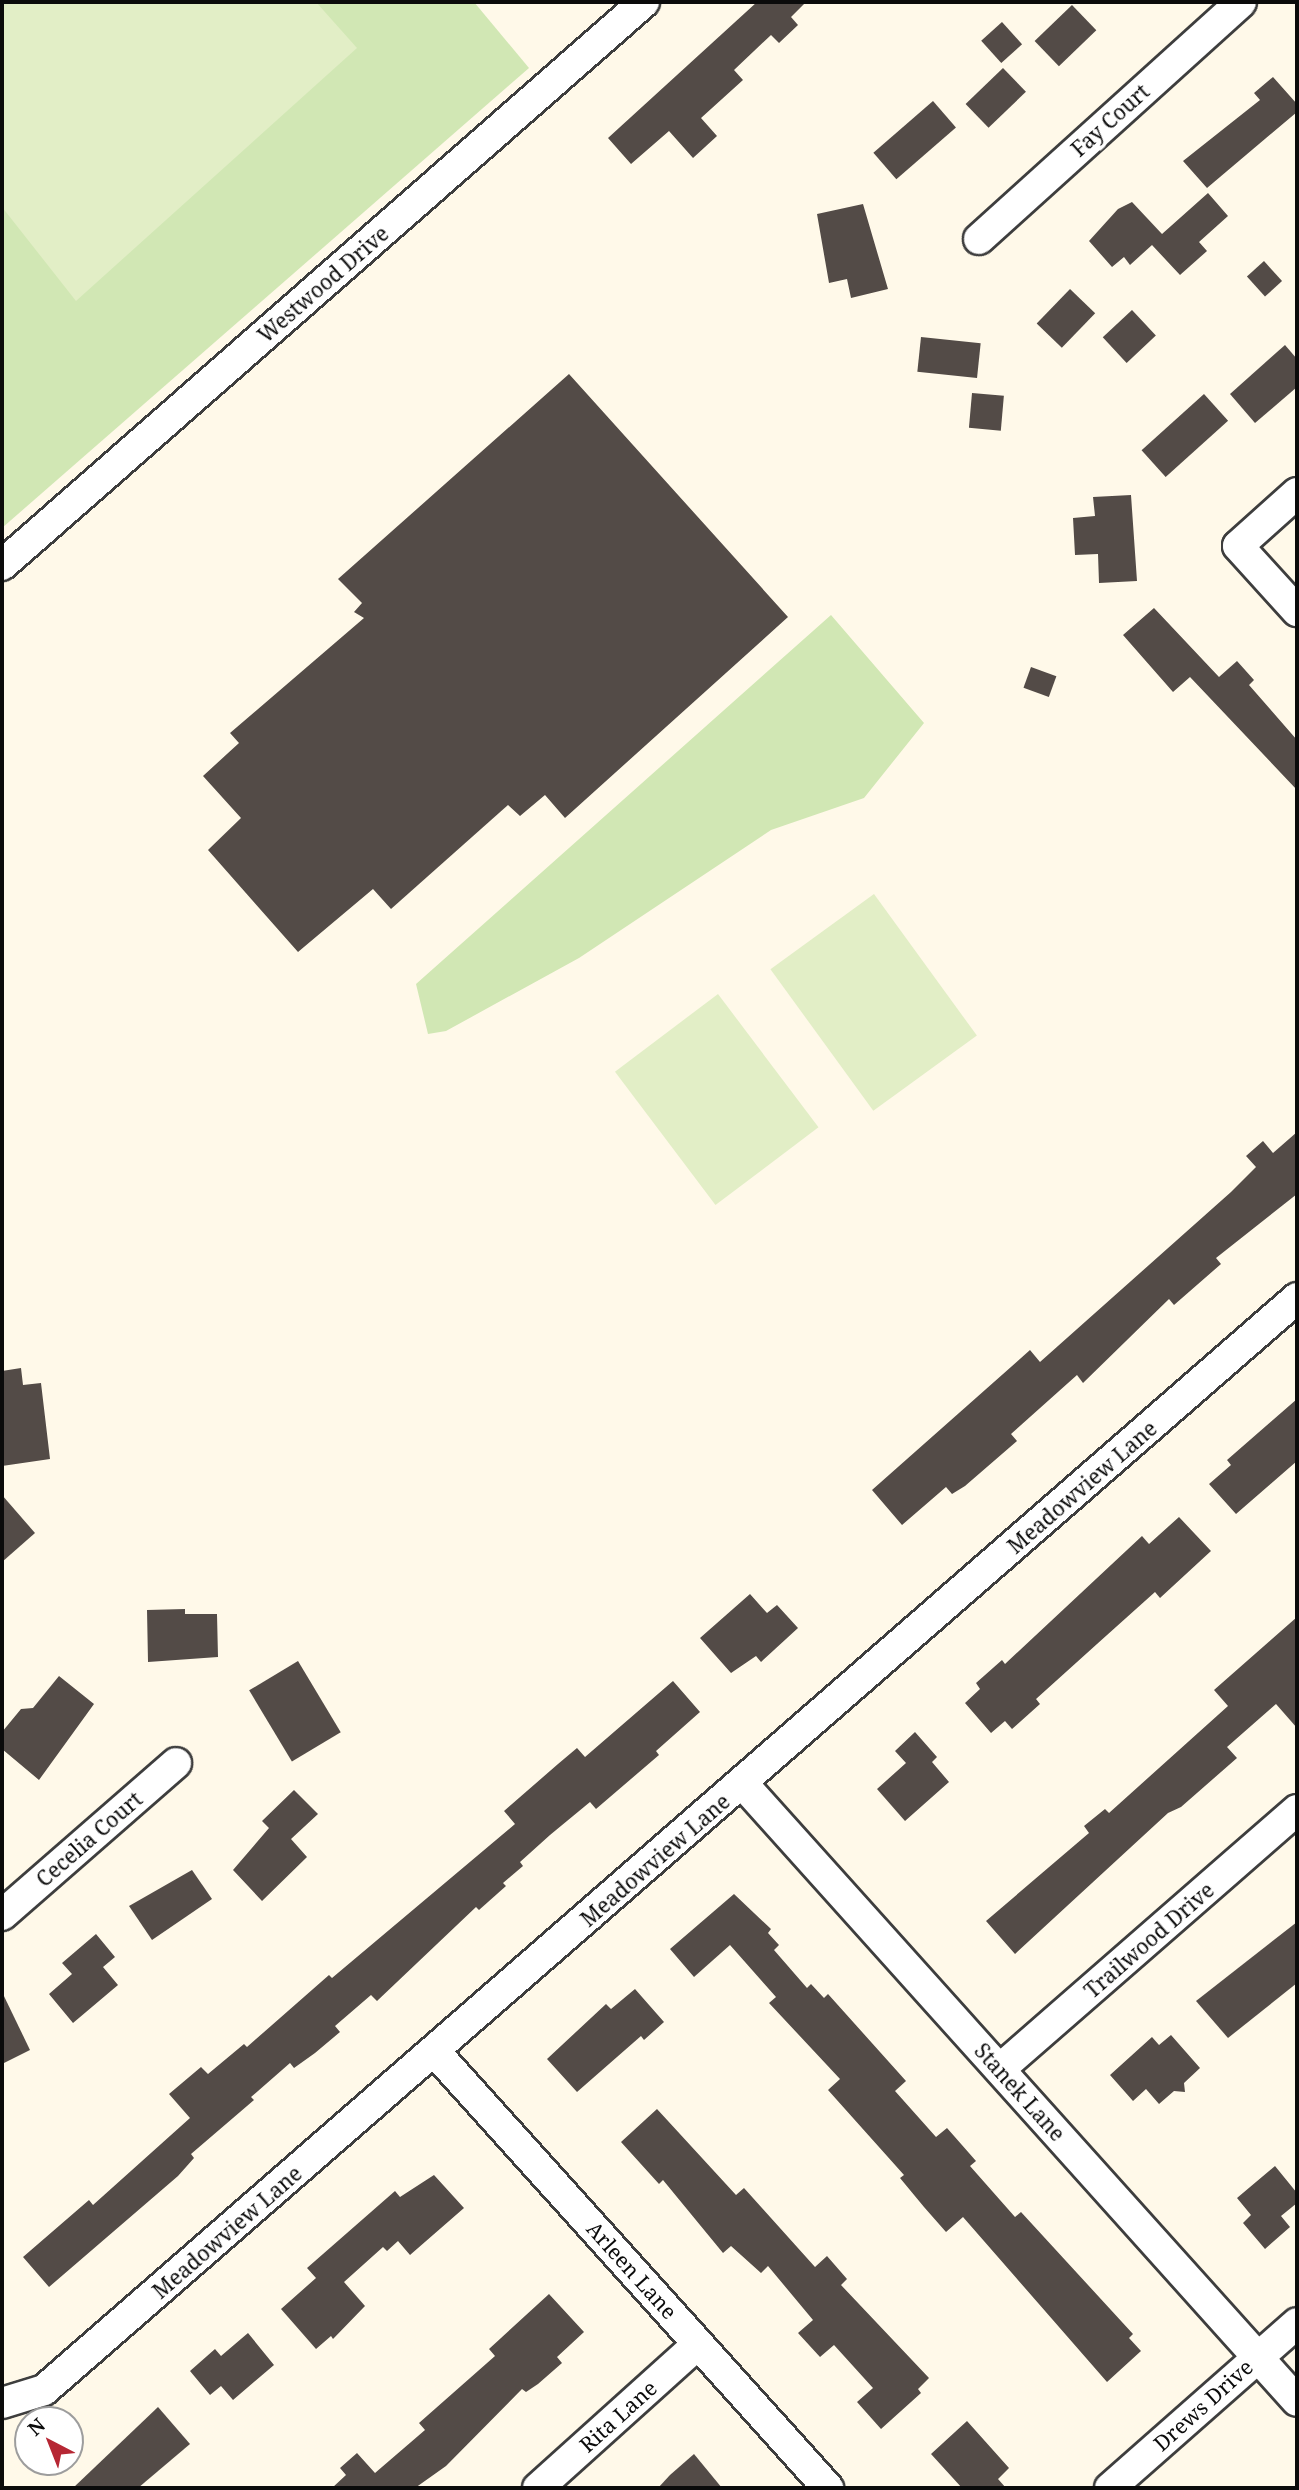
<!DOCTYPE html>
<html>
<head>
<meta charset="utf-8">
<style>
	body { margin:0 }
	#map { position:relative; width:1299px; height:2490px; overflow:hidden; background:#fff9e9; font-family:"Noto Serif",serif }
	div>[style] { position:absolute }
	.green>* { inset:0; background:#d1e7b4 }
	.pitch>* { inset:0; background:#e2eec6; transform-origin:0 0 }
	.building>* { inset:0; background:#534b47; transform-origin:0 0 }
	.roads { filter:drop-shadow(2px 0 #3e3e3e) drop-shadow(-2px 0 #3e3e3e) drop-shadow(0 2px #3e3e3e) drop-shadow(0 -2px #3e3e3e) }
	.minor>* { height:30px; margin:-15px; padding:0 15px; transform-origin:15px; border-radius:15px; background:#fff }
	span { translate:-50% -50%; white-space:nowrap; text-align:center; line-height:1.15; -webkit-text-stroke:7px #fff; paint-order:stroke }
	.street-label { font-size:21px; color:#0b0b0b }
	.frame { position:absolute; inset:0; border:4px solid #0b0b0b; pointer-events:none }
	.north { position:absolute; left:14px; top:2406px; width:70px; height:70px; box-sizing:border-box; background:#fff; border:2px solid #9d9d9d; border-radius:50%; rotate:318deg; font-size:19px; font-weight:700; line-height:28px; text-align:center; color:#0b0b0b }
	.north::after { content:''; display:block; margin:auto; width:24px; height:32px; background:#b62734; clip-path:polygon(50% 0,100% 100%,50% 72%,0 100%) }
</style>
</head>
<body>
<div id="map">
	<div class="green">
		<div style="clip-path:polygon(2px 2px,474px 2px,529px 68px,2px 528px)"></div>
		<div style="clip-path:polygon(831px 615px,924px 723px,864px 798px,771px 830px,579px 958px,446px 1031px,428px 1034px,416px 984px)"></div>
	</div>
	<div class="pitch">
		<div style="clip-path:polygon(2px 2px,316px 2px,357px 48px,76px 301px,2px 207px)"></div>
		<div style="left:874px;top:894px;width:175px;height:128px;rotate:54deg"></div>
		<div style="left:718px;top:994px;width:167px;height:129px;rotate:53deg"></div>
	</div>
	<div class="building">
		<div style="clip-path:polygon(757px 2px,806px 2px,791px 17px,798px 25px,779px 43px,771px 35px,734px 70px,743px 80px,701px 118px,717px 136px,693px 158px,669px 131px,631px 164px,608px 138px)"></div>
		<div style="left:1072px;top:5px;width:35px;height:52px;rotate:46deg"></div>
		<div style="left:1002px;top:22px;width:30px;height:28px;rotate:48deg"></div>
		<div style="left:1003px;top:68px;width:33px;height:52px;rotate:46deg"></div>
		<div style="clip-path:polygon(1273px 77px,1297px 104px,1297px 112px,1207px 188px,1183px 161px,1260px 100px,1254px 93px)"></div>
		<div style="left:933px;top:101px;width:35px;height:79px;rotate:49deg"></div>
		<div style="clip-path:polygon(1208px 193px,1228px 216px,1199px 242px,1207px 251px,1180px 275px,1152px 245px,1130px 265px,1124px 257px,1112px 267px,1089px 241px,1118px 209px,1132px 202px,1162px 234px)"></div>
		<div style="clip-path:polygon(863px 204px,888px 289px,851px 298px,847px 279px,829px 283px,817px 214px)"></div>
		<div style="left:1264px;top:261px;width:27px;height:23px;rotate:48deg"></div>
		<div style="left:1070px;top:289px;width:35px;height:48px;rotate:44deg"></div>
		<div style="left:1132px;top:310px;width:35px;height:40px;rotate:47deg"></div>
		<div style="left:921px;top:337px;width:60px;height:35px;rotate:6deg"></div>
		<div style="clip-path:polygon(1285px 345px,1297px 359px,1297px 387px,1255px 423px,1230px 394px)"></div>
		<div style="clip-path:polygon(569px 374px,788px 617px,565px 818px,545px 795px,520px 816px,508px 805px,391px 909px,373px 889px,298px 952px,208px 850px,241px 818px,203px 776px,239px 743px,230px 733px,364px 618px,354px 612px,362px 603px,338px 579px)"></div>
		<div style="left:972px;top:393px;width:32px;height:35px;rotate:5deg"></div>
		<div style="left:1204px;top:394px;width:36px;height:84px;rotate:48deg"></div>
		<div style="clip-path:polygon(1131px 495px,1137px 581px,1099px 583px,1098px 554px,1075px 555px,1073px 518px,1095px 516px,1093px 497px)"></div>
		<div style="clip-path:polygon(1154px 608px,1219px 677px,1237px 661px,1254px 680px,1249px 685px,1297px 740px,1297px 790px,1190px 677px,1173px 692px,1123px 635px)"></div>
		<div style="left:1031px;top:667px;width:27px;height:22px;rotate:20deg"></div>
		<div style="clip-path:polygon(1297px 1132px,1297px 1194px,1216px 1258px,1221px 1264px,1174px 1305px,1169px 1299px,1083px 1383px,1077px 1375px,1011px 1434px,1017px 1441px,965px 1486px,952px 1494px,946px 1487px,902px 1525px,872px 1490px,1030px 1350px,1040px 1362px,1231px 1192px,1256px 1167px,1246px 1156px,1263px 1141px,1273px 1153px)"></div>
		<div style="clip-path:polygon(21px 1368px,23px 1385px,41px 1383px,50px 1459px,2px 1466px,2px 1371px)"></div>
		<div style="clip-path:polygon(1297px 1399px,1297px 1461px,1236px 1514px,1209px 1484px,1231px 1465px,1227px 1460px)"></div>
		<div style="clip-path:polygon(2px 1495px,35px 1533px,2px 1562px)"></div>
		<div style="clip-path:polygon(1179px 1517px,1211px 1551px,1160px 1598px,1155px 1592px,1097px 1644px,1036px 1699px,1040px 1704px,1012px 1729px,1005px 1721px,991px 1733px,965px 1703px,980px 1689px,976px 1683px,1002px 1660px,1005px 1664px,1142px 1536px,1149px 1544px)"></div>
		<div style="clip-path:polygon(750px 1594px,767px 1613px,777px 1605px,798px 1628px,761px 1662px,756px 1656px,731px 1673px,700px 1638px)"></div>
		<div style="clip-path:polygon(185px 1609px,185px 1614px,217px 1614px,218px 1657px,148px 1662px,147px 1610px)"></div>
		<div style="clip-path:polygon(1297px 1617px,1297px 1728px,1276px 1704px,1227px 1747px,1237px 1758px,1181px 1807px,1168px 1813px,1015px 1954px,986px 1921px,1089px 1833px,1084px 1826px,1105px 1809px,1109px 1813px,1228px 1706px,1214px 1690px)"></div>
		<div style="left:298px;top:1661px;width:83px;height:57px;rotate:59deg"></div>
		<div style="clip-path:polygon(59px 1676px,94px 1704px,39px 1780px,2px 1749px,2px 1732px,21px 1709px,33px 1708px)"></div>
		<div style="clip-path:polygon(673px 1681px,700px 1712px,656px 1751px,659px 1755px,596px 1809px,590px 1802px,550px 1835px,520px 1862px,523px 1866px,503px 1883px,506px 1886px,479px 1910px,476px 1907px,377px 2001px,371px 1995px,335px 2026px,340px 2032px,315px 2053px,294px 2068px,290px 2063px,251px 2097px,254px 2100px,191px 2154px,194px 2158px,178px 2176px,49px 2287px,23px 2257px,89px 2200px,93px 2205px,190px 2118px,169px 2094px,201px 2067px,208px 2074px,244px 2044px,247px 2047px,329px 1975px,332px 1978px,515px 1824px,504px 1811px,558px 1764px,577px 1748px,585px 1757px)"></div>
		<div style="clip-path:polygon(915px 1732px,937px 1757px,932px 1762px,949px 1782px,905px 1821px,877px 1789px,906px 1763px,895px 1751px)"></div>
		<div style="clip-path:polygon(294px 1790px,318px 1814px,291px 1839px,307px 1857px,262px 1901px,233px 1870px,269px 1828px,262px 1821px)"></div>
		<div style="clip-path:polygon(192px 1870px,212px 1899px,152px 1940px,129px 1906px)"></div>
		<div style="clip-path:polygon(734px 1894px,771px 1929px,768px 1933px,779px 1945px,774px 1950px,807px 1988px,811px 1984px,824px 1998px,828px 1994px,906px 2081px,895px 2091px,936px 2137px,947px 2128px,976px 2161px,970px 2166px,1015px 2217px,1021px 2212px,1133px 2334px,1129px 2338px,1141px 2351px,1107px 2382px,963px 2217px,946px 2232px,924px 2207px,900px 2178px,904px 2175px,828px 2090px,840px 2079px,769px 2003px,776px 1997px,730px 1945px,694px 1977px,670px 1949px)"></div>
		<div style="clip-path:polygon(1297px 1922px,1297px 1983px,1228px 2038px,1196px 2001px)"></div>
		<div style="clip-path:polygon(96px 1934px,115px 1957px,103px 1967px,118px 1985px,73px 2023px,49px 1994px,72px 1974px,62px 1963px)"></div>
		<div style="clip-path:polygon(635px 1989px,664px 2022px,644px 2040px,641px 2036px,577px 2092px,547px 2059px,606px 2004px,611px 2009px)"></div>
		<div style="clip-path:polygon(2px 1992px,30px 2050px,2px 2064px)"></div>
		<div style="clip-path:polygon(1171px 2035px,1200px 2068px,1184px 2083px,1185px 2092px,1174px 2091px,1159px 2104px,1146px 2089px,1133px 2101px,1110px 2075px,1152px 2037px,1159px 2045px)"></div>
		<div style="clip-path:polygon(657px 2109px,736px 2195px,744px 2188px,815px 2267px,827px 2256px,847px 2279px,841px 2285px,929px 2378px,918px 2389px,921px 2393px,881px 2429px,857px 2402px,873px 2388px,834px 2345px,820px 2357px,798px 2333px,813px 2320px,768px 2266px,761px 2273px,731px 2246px,723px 2253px,663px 2180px,659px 2184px,621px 2142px)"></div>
		<div style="clip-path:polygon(1275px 2166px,1297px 2193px,1297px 2203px,1281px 2216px,1290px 2227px,1265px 2249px,1243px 2223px,1251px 2215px,1237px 2198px)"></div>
		<div style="clip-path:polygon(434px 2175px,464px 2208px,410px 2255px,398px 2241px,387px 2251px,383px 2247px,344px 2282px,365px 2306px,333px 2339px,331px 2336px,316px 2349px,281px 2309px,316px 2278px,307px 2268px,395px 2191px,400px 2197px)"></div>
		<div style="clip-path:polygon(549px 2294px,584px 2332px,557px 2357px,562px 2363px,538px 2384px,526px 2392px,522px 2389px,446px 2466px,415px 2488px,332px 2488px,346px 2475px,340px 2468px,357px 2453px,375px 2473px,425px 2430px,419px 2423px,495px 2356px,489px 2349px)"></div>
		<div style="clip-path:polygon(248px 2333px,274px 2365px,233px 2400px,221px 2386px,210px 2395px,190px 2371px,215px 2349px,221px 2356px)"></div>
		<div style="clip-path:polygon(158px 2407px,190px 2444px,138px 2488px,73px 2488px)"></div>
		<div style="clip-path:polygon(967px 2421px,1009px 2468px,998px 2479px,1006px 2488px,962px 2488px,931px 2454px)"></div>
		<div style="clip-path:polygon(694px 2454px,722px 2488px,658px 2488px,670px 2475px)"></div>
	</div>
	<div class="roads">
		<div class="minor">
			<div style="left:979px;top:239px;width:353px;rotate:-42.1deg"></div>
			<div style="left:1297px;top:493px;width:79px;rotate:138.1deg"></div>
			<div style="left:1238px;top:546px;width:88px;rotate:47.8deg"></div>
			<div style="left:2px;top:565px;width:854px;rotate:-41.25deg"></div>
			<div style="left:743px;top:1784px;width:829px;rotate:48.08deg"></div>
			<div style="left:2px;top:1915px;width:231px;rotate:-41.1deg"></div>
			<div style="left:436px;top:2053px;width:586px;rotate:47.98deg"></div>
			<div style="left:1000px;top:2069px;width:394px;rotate:-41.1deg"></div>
			<div style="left:2px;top:2403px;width:44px;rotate:-17.2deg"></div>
			<div style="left:44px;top:2390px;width:1662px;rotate:-41.07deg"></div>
			<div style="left:538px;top:2488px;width:215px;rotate:-42deg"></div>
			<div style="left:1110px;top:2488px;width:249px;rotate:-41.4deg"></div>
		</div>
	</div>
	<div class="street-label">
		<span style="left:1110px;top:120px;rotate:-42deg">Fay Court</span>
		<span style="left:323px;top:284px;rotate:-41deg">Westwood Drive</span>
		<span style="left:1082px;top:1487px;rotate:-41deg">Meadowview Lane</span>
		<span style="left:89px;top:1839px;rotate:-41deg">Cecelia Court</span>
		<span style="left:655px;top:1860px;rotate:-41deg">Meadowview Lane</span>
		<span style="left:1149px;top:1940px;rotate:-41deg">Trailwood Drive</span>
		<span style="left:1020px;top:2092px;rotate:48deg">Stanek Lane</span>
		<span style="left:227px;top:2232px;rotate:-41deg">Meadowview Lane</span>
		<span style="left:632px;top:2270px;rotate:48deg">Arleen Lane</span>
		<span style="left:1203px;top:2405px;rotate:-42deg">Drews Drive</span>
		<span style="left:618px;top:2416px;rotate:-42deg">Rita Lane</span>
	</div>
	<div class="frame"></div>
	<div class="north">N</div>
</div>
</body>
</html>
